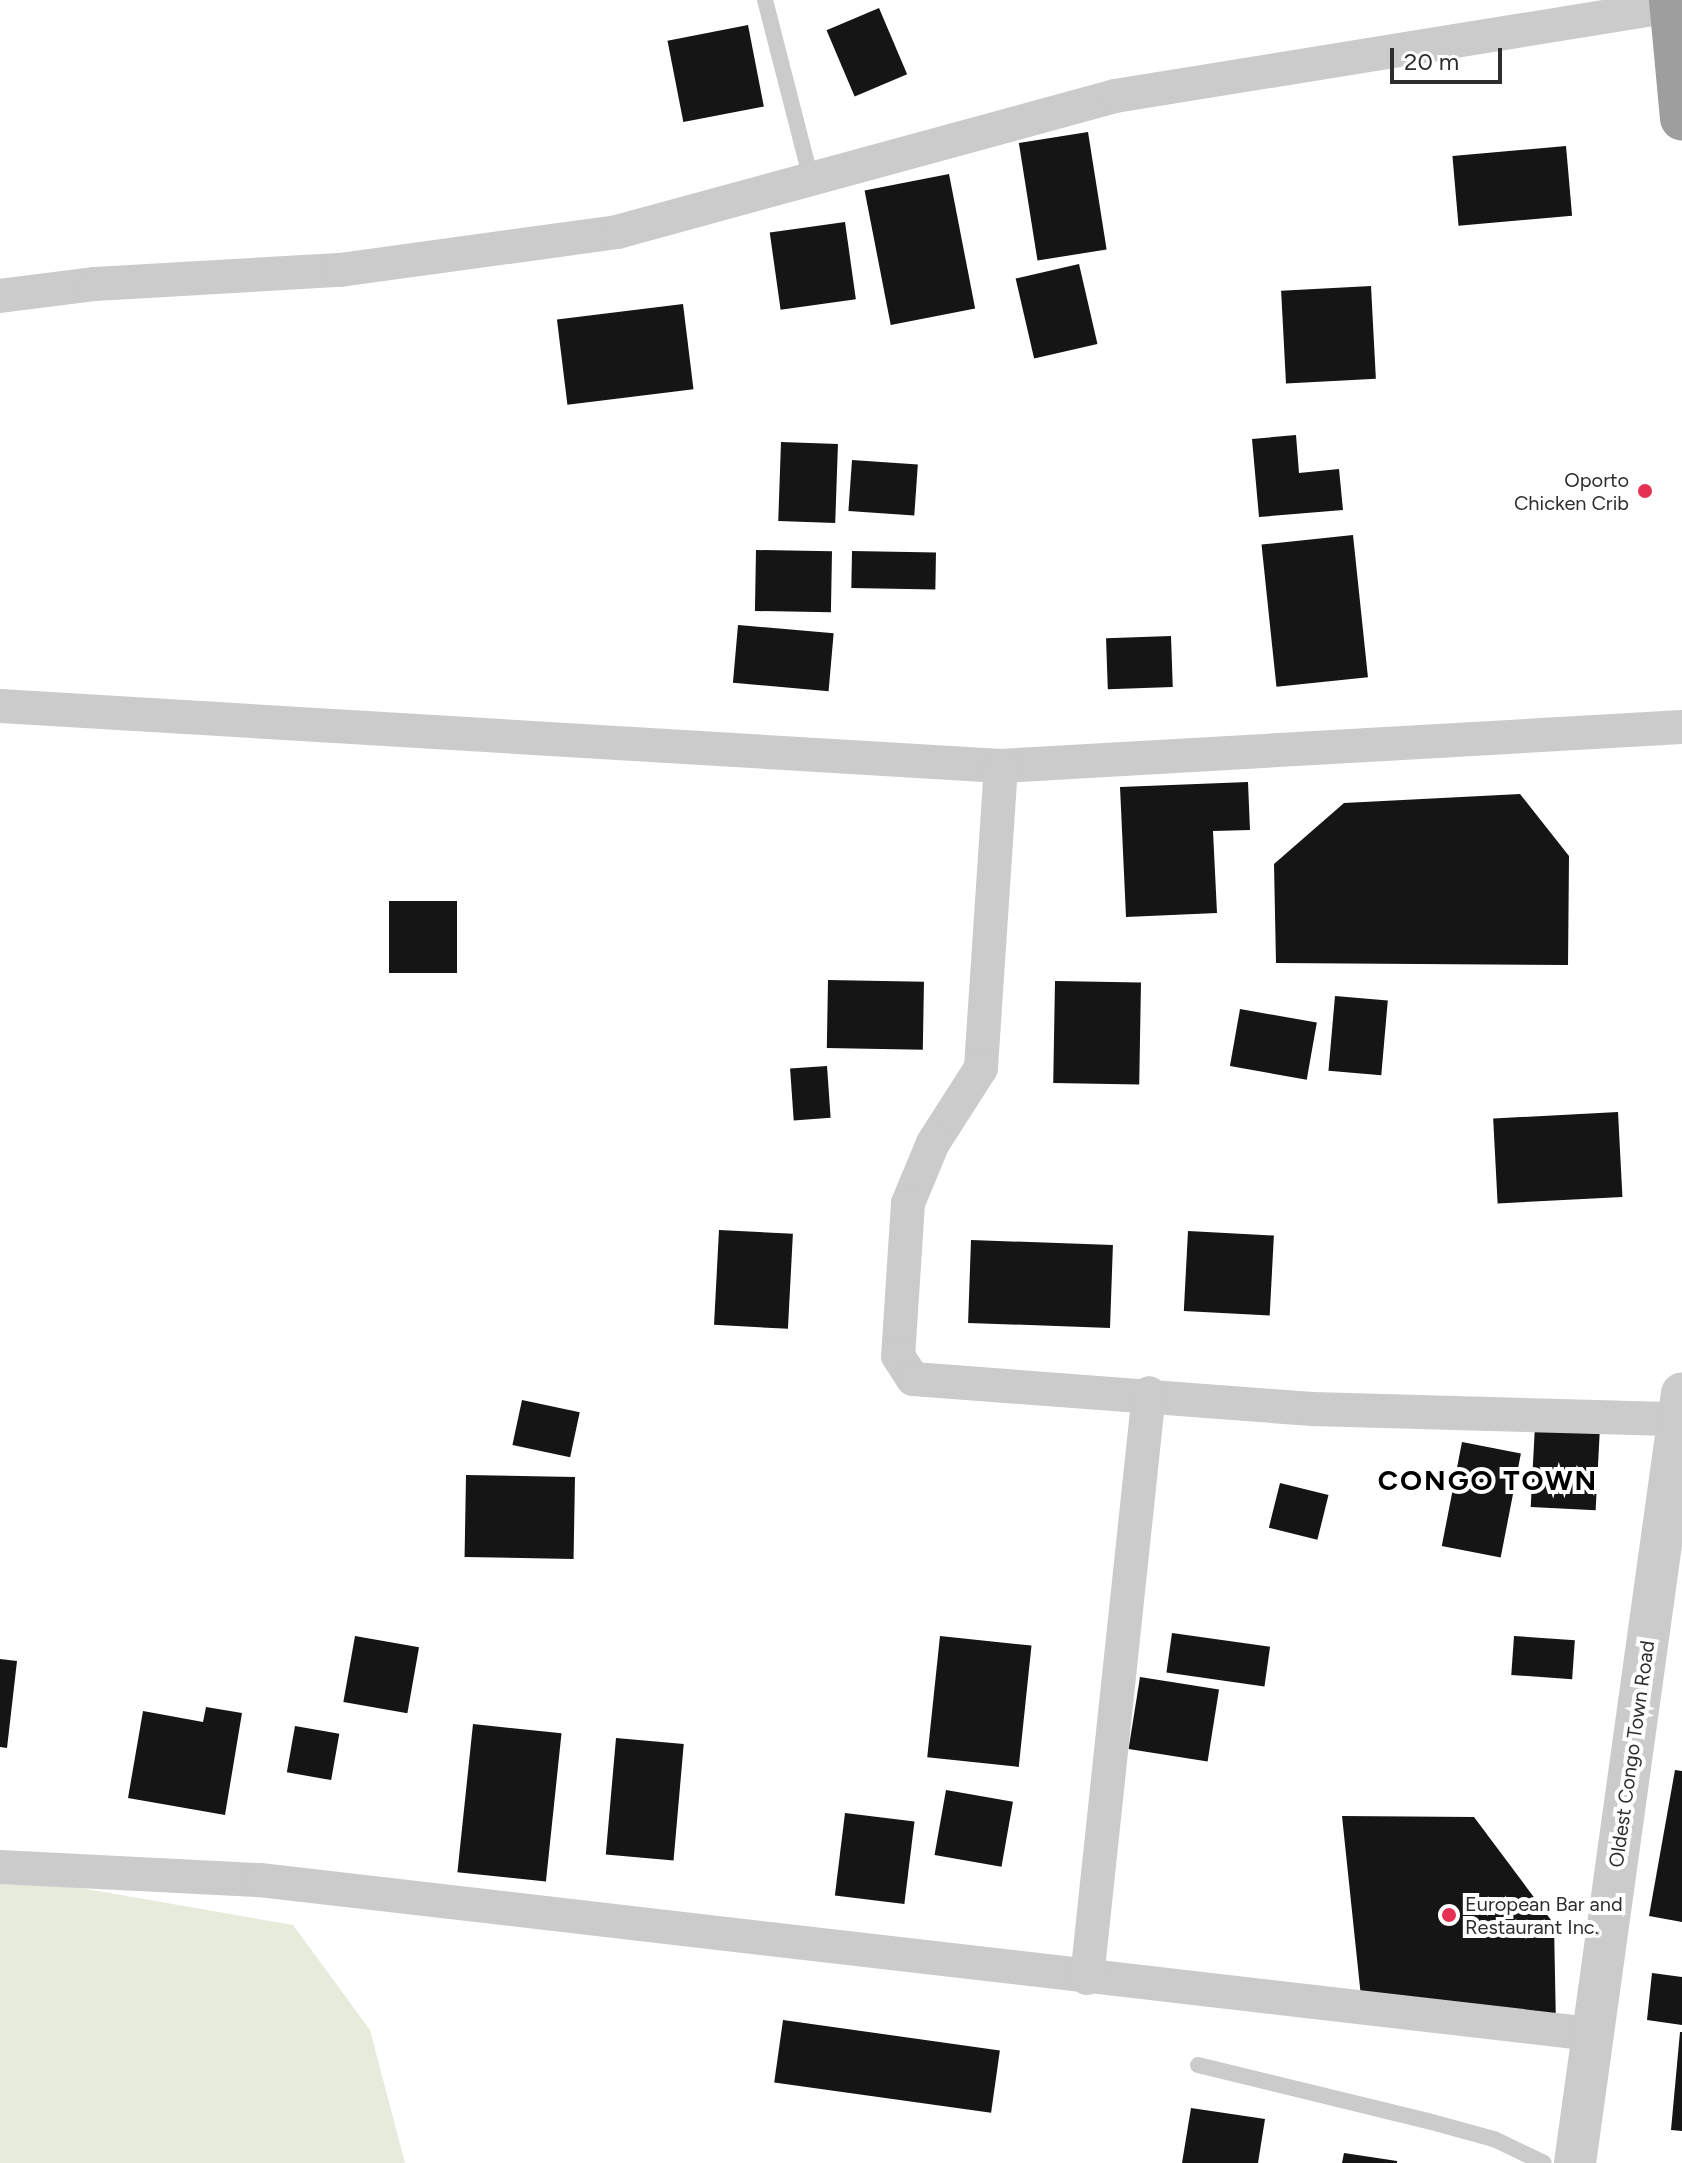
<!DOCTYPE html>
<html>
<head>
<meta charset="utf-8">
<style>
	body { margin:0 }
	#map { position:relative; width:1682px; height:2163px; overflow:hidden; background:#fff; font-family:Figtree,sans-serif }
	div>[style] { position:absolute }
	.green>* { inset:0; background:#e6ebdc }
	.building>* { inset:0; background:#151515; transform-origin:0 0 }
	.service>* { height:16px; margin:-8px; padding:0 8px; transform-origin:8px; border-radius:8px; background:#cbcbcb }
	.minor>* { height:34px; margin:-17px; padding:0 17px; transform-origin:17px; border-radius:17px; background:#cbcbcb }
	.tertiary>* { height:42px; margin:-21px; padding:0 21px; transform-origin:21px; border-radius:21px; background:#cbcbcb }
	.trunk>* { height:44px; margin:-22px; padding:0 22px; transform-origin:22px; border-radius:22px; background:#9e9e9e }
	.dots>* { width:22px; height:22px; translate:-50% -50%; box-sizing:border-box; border:4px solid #fff; border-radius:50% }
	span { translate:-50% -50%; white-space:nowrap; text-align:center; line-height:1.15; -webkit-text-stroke:8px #fff; paint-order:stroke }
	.poi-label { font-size:20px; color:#2e2e2e }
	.right { translate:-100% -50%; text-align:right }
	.left { translate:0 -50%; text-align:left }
	.street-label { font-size:20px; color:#2e2e2e }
	.district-label { font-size:28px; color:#000; font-weight:700; letter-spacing:2px }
	.scale { position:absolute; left:1390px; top:48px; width:112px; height:36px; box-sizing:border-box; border:4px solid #2e2e2e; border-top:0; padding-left:10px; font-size:24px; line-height:28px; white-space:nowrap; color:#2e2e2e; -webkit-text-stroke:6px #fff; paint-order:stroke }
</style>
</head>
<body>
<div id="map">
	<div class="green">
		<div style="clip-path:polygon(0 1874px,293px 1925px,370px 2030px,405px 2163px,0 2163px)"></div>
	</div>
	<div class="building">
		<div style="left:879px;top:8px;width:72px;height:57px;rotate:67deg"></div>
		<div style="left:748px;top:25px;width:83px;height:82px;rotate:79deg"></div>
		<div style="left:1088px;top:132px;width:119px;height:70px;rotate:81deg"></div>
		<div style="left:1566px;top:146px;width:70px;height:114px;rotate:85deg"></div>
		<div style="left:949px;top:174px;width:137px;height:86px;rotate:79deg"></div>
		<div style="left:845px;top:222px;width:78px;height:76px;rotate:82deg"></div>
		<div style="left:1079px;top:264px;width:82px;height:65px;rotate:77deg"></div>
		<div style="left:1371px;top:286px;width:93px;height:90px;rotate:87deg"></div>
		<div style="left:683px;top:304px;width:86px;height:127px;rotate:83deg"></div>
		<div style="clip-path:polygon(1296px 435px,1299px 473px,1339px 469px,1343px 510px,1259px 517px,1252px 439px)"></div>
		<div style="left:781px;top:442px;width:57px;height:79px;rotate:2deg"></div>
		<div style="left:852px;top:460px;width:66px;height:51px;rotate:4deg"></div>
		<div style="left:1353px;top:535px;width:143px;height:92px;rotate:84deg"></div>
		<div style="left:756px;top:550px;width:76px;height:61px;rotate:1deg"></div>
		<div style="left:852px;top:551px;width:84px;height:37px;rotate:1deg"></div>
		<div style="left:738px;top:625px;width:96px;height:58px;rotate:5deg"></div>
		<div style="left:1171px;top:636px;width:51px;height:65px;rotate:88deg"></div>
		<div style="clip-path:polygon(1248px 782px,1250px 830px,1213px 831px,1217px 913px,1126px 917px,1120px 787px)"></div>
		<div style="clip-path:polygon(1520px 794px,1569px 856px,1568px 965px,1276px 963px,1274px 864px,1344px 803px)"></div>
		<div style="left:389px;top:901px;width:68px;height:72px"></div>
		<div style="left:828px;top:980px;width:96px;height:68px;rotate:1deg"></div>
		<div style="left:1055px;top:981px;width:86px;height:102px;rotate:1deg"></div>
		<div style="left:1335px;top:996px;width:53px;height:75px;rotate:5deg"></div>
		<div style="left:1240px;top:1009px;width:78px;height:58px;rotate:10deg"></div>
		<div style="left:827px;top:1066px;width:52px;height:37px;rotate:86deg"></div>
		<div style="left:1618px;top:1112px;width:85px;height:125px;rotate:87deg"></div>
		<div style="left:719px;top:1230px;width:74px;height:95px;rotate:3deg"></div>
		<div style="left:1188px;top:1231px;width:86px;height:80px;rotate:3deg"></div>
		<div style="left:971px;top:1240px;width:142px;height:83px;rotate:2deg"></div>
		<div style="left:522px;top:1400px;width:59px;height:46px;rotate:12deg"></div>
		<div style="left:1535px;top:1425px;width:65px;height:82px;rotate:3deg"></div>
		<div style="left:1462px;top:1442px;width:60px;height:106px;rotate:11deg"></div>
		<div style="left:466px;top:1475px;width:109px;height:82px;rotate:1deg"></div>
		<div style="left:1280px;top:1483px;width:50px;height:46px;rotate:14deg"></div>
		<div style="left:1172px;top:1633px;width:99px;height:40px;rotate:8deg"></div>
		<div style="left:355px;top:1636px;width:65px;height:67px;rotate:10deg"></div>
		<div style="left:940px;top:1636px;width:92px;height:122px;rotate:6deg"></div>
		<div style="left:1514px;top:1636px;width:61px;height:39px;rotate:4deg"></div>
		<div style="clip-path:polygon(0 1659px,17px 1661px,7px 1748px,0 1747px)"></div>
		<div style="left:1140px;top:1677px;width:80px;height:73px;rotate:9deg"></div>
		<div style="clip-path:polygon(206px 1707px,242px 1713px,225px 1815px,128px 1798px,143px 1711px,203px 1722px)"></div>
		<div style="left:473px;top:1724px;width:89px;height:149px;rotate:6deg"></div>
		<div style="left:295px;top:1726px;width:45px;height:47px;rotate:10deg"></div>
		<div style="left:616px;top:1738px;width:68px;height:117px;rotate:5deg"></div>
		<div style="clip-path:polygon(1675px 1770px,1682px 1771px,1682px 1922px,1649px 1916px)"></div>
		<div style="left:946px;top:1790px;width:68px;height:66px;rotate:10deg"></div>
		<div style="left:845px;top:1813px;width:70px;height:83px;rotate:7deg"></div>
		<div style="clip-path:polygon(1342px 1816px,1474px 1817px,1554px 1924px,1556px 2028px,1361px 1997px)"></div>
		<div style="clip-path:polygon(1652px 1973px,1682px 1977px,1682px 2025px,1647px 2020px)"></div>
		<div style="left:783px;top:2020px;width:219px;height:63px;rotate:8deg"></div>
		<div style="clip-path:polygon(1680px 2032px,1682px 2032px,1682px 2131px,1671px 2130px)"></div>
		<div style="clip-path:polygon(1191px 2108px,1265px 2119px,1258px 2163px,1182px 2163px)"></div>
		<div style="clip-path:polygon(1344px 2153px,1397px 2161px,1397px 2163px,1342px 2163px)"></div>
	</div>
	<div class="service">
		<div style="left:765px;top:0;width:185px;rotate:75.6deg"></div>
		<div style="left:1198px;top:2065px;width:237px;rotate:13.7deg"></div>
		<div style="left:1428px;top:2121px;width:68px;rotate:15.3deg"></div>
		<div style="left:1494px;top:2139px;width:55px;rotate:25.6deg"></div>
	</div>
	<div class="minor">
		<div style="left:0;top:296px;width:96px;rotate:-7.2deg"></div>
		<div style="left:95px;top:284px;width:245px;rotate:-3.3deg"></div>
		<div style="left:340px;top:270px;width:280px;rotate:-7.8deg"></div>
		<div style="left:617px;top:232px;width:516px;rotate:-15.27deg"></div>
		<div style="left:1115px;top:96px;width:564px;rotate:-9.18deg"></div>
		<div style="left:0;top:706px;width:1003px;rotate:3.43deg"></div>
		<div style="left:1001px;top:766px;width:682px;rotate:-3.28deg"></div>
		<div style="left:1001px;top:766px;width:303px;rotate:93.8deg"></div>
		<div style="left:981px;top:1068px;width:89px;rotate:122.6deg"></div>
		<div style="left:933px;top:1143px;width:65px;rotate:112.6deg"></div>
		<div style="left:908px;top:1203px;width:153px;rotate:93.7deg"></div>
		<div style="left:898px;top:1356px;width:27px;rotate:57deg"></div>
		<div style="left:913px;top:1379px;width:400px;rotate:4.3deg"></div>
		<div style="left:1312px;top:1409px;width:366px;rotate:1.6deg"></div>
		<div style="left:0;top:1867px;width:260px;rotate:2.9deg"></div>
		<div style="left:260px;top:1880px;width:1341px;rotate:6.6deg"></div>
		<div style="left:1087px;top:1978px;width:588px;rotate:-83.95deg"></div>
	</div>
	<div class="tertiary">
		<div style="left:1575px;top:2163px;width:777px;rotate:-82.09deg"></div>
	</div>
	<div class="trunk">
		<div style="left:1671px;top:0;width:119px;rotate:84.7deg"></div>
	</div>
	<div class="dots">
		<div style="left:1645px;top:491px;background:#e53051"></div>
		<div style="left:1449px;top:1915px;background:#e53051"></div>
	</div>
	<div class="poi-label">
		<span class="right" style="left:1629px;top:492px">Oporto<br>Chicken Crib</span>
		<span class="left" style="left:1465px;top:1916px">European Bar and<br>Restaurant Inc.</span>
	</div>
	<div class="street-label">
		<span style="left:1632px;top:1754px;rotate:-82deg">Oldest Congo Town Road</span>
	</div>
	<div class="district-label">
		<span style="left:1488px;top:1480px">CONGO TOWN</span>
	</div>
	<div class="scale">20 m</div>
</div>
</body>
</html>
